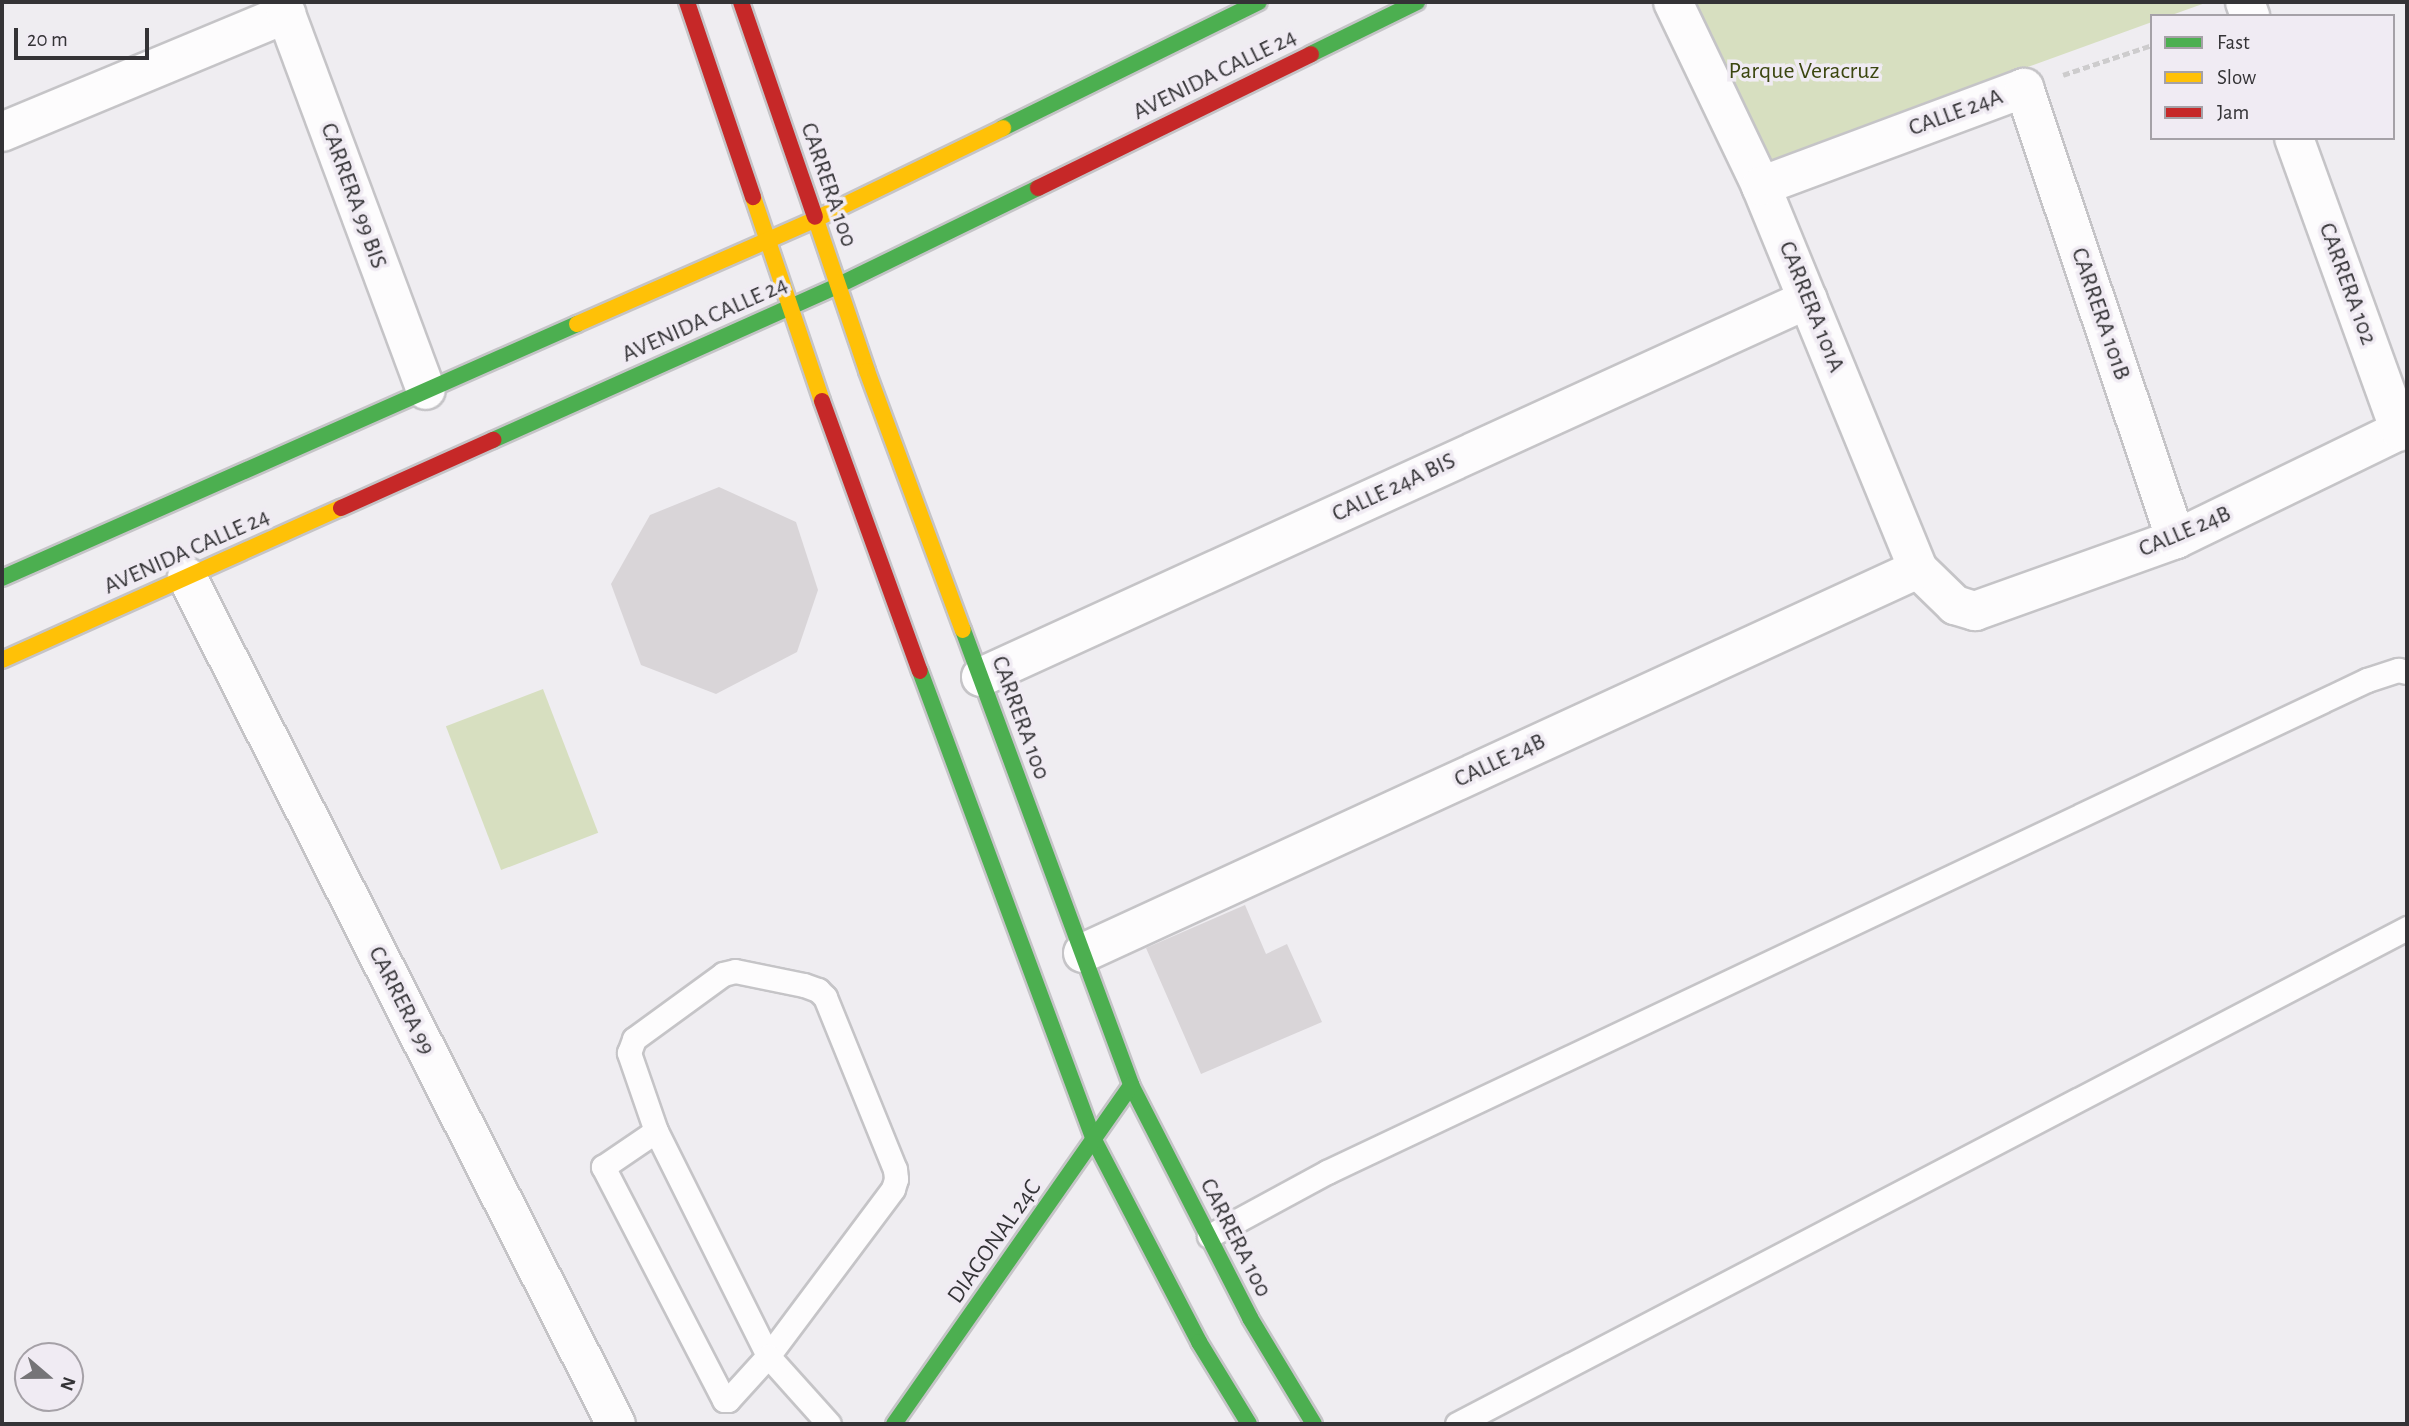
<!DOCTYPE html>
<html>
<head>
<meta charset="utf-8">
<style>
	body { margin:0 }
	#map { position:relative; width:2409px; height:1426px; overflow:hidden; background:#efedf1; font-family:"Alegreya Sans",sans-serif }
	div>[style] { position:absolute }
	.green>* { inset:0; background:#d7dfc0; transform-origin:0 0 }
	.building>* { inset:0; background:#d9d5d8 }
	.path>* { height:4.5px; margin-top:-2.25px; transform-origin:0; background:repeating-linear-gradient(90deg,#cdcccd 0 7px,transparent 0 10.5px) }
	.roads { filter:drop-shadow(2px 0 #c5c4c7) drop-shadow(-2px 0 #c5c4c7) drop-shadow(0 2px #c5c4c7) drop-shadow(0 -2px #c5c4c7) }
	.lane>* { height:23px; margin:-11.5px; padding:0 11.5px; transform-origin:11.5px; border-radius:11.5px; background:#fdfcfd }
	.street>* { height:38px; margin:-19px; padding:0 19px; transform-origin:19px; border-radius:19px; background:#fdfcfd }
	.fast>* { height:16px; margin:-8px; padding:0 8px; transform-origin:8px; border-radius:8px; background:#4caf50 }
	.slow>* { height:16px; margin:-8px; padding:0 8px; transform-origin:8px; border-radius:8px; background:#ffc107 }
	.jam>* { height:16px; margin:-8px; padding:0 8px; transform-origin:8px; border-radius:8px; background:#c62828 }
	span { translate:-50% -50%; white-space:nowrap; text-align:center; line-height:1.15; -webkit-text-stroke:7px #f0ebf3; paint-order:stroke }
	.park-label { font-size:24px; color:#3b460f }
	.street-label { font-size:24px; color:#343336 }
	.frame { position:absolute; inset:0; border:4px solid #343336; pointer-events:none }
	.legend { position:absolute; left:2150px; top:14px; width:245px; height:126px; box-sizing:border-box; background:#f0ebf3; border:2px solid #a5a1a7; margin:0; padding:9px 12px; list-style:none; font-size:21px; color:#343336 }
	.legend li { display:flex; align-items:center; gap:14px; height:35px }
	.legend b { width:35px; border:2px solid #a5a1a7 }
	.north { position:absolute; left:14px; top:1342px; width:70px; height:70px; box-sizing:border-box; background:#f0ebf3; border:2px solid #a5a1a7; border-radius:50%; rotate:110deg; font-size:19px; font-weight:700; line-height:28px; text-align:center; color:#343336 }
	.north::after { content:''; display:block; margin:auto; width:24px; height:32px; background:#757477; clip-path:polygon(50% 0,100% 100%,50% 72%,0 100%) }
	.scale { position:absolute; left:14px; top:28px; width:135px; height:32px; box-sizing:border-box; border:4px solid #343336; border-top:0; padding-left:9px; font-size:21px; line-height:24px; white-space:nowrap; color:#343336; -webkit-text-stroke:5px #f0ebf3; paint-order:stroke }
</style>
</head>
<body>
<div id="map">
	<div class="green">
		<div style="clip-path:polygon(1688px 2px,2208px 2px,2169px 16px,2152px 16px,2152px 22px,1771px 160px)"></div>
		<div style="left:543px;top:689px;width:154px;height:104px;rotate:69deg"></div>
	</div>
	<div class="building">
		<div style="clip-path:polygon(719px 487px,796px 522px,818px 590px,797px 652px,716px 694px,641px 665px,611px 584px,650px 515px)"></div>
		<div style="clip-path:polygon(1245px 905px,1266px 954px,1287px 944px,1322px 1022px,1201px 1074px,1146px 948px)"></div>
	</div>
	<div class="path">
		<div style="left:2063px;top:75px;width:94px;rotate:-18.6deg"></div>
	</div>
	<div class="roads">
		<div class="lane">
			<div style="left:735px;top:971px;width:70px;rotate:11.5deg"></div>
			<div style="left:804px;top:985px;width:15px;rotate:20deg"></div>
			<div style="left:818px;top:990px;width:10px;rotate:45deg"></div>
			<div style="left:825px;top:997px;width:186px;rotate:67.9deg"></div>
			<div style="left:895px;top:1169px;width:10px;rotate:84deg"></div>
			<div style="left:896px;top:1179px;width:10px;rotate:107deg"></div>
			<div style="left:893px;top:1189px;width:209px;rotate:126.8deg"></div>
			<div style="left:768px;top:1356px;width:59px;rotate:132.3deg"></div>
			<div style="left:728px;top:1400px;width:4px;rotate:180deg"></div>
			<div style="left:724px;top:1400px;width:263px;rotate:-117.4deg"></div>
			<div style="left:603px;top:1167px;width:64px;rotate:-34.2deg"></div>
			<div style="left:656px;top:1131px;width:83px;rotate:-109.1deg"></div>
			<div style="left:629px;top:1053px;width:15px;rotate:-70deg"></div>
			<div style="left:634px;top:1039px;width:110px;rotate:-36.1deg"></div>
			<div style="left:723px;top:974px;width:12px;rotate:-14deg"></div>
			<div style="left:656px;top:1131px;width:251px;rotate:63.5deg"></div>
			<div style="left:768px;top:1356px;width:91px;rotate:48.1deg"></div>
			<div style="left:1209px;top:1236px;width:134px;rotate:-28.5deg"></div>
			<div style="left:1327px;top:1172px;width:1151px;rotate:-25.32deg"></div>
			<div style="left:2367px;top:680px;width:33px;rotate:-18deg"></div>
			<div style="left:2398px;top:670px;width:9px;rotate:13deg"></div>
			<div style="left:1457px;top:1424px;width:1072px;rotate:-27.57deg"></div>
		</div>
		<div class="street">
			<div style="left:1673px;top:2px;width:204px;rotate:64.4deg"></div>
			<div style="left:1761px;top:186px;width:414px;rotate:67.7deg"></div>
			<div style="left:1918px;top:569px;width:52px;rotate:44.2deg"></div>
			<div style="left:1955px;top:605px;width:21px;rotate:17deg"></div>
			<div style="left:1975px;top:611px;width:214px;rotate:-19.7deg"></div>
			<div style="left:2176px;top:539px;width:257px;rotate:-25.9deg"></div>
			<div style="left:2245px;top:2px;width:15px;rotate:70deg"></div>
			<div style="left:2px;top:132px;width:308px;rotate:-22.6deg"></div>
			<div style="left:286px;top:14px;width:401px;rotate:69.6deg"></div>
			<div style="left:2294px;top:138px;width:312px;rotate:70.1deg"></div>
			<div style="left:1761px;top:186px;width:281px;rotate:-20.4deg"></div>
			<div style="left:2024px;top:88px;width:476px;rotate:71.4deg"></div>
			<div style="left:187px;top:577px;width:949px;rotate:63.14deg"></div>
			<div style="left:981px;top:677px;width:909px;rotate:-24.56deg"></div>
			<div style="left:1083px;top:953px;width:919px;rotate:-24.7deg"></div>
		</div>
		<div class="fast">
			<div style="left:1311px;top:54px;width:118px;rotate:-26.1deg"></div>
			<div style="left:1003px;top:128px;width:285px;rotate:-26.2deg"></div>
			<div style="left:493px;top:440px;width:379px;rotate:-24.1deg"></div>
			<div style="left:839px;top:285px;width:221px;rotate:-26deg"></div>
			<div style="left:2px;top:578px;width:629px;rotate:-23.83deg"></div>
			<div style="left:963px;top:630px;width:485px;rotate:69.7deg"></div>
			<div style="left:1131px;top:1085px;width:262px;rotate:62.9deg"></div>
			<div style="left:1250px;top:1318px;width:124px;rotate:58.9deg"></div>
			<div style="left:920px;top:671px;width:500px;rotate:69.65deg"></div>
			<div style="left:1094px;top:1140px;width:228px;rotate:62.5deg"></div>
			<div style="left:1199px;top:1342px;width:96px;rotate:58.6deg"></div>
			<div style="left:894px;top:1424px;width:414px;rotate:-55deg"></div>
		</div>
		<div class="slow">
			<div style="left:753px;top:197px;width:215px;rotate:71.3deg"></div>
			<div style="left:815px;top:217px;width:163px;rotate:71.3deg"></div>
			<div style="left:867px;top:371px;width:276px;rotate:69.7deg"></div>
			<div style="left:577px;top:324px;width:261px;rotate:-23.7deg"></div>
			<div style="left:816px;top:219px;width:208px;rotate:-25.9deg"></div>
			<div style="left:2px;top:660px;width:372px;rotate:-24.2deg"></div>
		</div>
		<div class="jam">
			<div style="left:687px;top:2px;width:206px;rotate:71.3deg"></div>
			<div style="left:741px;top:2px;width:227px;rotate:71deg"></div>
			<div style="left:1038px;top:188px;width:304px;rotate:-26.1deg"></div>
			<div style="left:822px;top:401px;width:287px;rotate:70.1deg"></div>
			<div style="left:341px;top:508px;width:167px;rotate:-24.1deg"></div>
		</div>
	</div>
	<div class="park-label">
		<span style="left:1804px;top:72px">Parque Veracruz</span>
	</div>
	<div class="street-label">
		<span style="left:1215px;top:75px;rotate:-26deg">AVENIDA CALLE 24</span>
		<span style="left:1956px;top:113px;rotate:-20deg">CALLE 24A</span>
		<span style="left:828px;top:185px;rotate:71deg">CARRERA 100</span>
		<span style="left:353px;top:196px;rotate:70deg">CARRERA 99 BIS</span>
		<span style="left:2347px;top:284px;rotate:70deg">CARRERA 102</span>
		<span style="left:1811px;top:307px;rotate:68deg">CARRERA 101A</span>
		<span style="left:2100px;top:314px;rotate:71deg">CARRERA 101B</span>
		<span style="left:705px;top:320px;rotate:-24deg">AVENIDA CALLE 24</span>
		<span style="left:1394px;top:488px;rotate:-25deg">CALLE 24A BIS</span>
		<span style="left:2185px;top:532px;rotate:-23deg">CALLE 24B</span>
		<span style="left:187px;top:552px;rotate:-24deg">AVENIDA CALLE 24</span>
		<span style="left:1020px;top:718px;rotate:70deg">CARRERA 100</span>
		<span style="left:1500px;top:761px;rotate:-25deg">CALLE 24B</span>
		<span style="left:401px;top:1001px;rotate:63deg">CARRERA 99</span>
		<span style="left:1235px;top:1238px;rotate:63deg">CARRERA 100</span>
		<span style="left:995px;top:1242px;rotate:-55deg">DIAGONAL 24C</span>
	</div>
	<div class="frame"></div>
	<ul class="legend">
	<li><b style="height:9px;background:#4caf50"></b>Fast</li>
	<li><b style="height:9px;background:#ffc107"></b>Slow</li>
	<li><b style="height:9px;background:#c62828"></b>Jam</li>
	</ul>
	<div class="north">N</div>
	<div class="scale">20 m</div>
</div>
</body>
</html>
